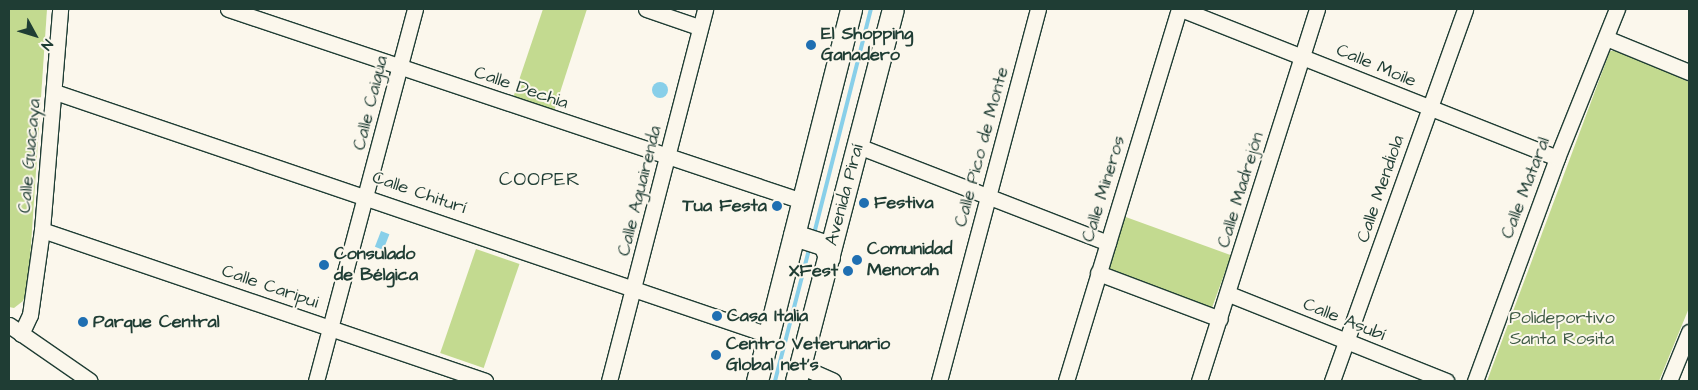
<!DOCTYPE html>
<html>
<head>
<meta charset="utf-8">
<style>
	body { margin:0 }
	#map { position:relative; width:1698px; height:390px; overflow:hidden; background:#fbf7ec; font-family:"Architects Daughter",sans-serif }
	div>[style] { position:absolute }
	.green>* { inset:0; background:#c3da90; transform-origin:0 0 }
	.water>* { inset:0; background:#88cfe9; transform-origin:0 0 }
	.round { border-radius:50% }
	.stream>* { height:4px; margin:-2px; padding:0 2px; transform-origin:2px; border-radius:2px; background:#88cfe9 }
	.roads { filter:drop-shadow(1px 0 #1f3d34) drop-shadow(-1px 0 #1f3d34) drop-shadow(0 1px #1f3d34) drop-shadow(0 -1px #1f3d34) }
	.street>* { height:15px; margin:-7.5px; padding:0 7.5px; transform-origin:7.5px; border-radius:7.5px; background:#fbf7ec }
	.secondary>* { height:21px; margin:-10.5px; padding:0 10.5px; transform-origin:10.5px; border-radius:10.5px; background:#fbf7ec }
	.dots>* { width:14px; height:14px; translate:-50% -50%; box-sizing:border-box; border:2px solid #fbf7ec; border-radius:50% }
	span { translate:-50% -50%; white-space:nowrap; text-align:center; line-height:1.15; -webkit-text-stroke:4px #fbf7ec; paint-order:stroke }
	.poi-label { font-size:18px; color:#1f3d34; font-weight:700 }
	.left { translate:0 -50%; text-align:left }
	.right { translate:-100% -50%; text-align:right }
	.street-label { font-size:18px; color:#1f3d34 }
	.park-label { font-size:18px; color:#405c46 }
	.neighbourhood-label { font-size:19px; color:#1f3d34; letter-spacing:1px }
	.frame { position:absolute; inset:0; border:10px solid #1f3d34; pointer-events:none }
	.north { position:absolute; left:10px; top:10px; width:50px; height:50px; -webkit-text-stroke:4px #fbf7ec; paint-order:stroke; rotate:129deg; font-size:14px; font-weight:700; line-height:20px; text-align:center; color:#1f3d34 }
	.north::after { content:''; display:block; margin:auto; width:18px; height:22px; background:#1f3d34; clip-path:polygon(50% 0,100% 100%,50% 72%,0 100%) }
</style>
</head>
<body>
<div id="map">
	<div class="green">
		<div style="clip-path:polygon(9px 9px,47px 9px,28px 289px,23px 301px,14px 308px,9px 307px)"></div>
		<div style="clip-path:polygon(543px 9px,587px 9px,554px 111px,513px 98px)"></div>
		<div style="clip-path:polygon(1610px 51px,1622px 51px,1689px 82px,1689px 308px,1659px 381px,1487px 381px)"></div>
		<div style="left:1123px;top:216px;width:115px;height:57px;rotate:20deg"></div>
		<div style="left:476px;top:249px;width:46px;height:110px;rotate:19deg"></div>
	</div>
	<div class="water">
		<div class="round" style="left:652px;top:82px;width:16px;height:16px"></div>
		<div style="left:381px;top:231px;width:9px;height:17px;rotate:21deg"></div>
	</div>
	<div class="stream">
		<div style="left:814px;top:234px;width:232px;rotate:-75.8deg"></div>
		<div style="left:775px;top:381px;width:139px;rotate:-75.5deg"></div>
	</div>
	<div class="roads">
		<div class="street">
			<div style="left:228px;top:9px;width:605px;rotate:18.49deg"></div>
			<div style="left:646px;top:9px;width:56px;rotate:18.8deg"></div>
			<div style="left:1181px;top:9px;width:404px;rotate:21.6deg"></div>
			<div style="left:1606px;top:38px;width:90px;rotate:22.3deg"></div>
			<div style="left:55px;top:92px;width:754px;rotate:18.8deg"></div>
			<div style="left:858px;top:146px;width:268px;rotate:21.2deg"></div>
			<div style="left:42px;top:230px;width:468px;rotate:18.8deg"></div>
			<div style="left:1098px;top:273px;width:130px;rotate:20.7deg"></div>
			<div style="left:1229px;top:294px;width:234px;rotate:21.8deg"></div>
			<div style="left:9px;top:325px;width:98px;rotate:34.7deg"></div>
			<div style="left:21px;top:334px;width:21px;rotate:-65deg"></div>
			<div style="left:30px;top:315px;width:86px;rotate:-82deg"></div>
			<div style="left:42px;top:230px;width:222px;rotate:-85.3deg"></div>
			<div style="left:800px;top:366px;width:36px;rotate:24deg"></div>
			<div style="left:316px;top:381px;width:385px;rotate:-75.1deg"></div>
			<div style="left:609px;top:381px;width:384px;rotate:-75.5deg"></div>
			<div style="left:939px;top:381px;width:385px;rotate:-75.1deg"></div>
			<div style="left:1066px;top:381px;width:389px;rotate:-73.1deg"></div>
			<div style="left:1199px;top:381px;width:390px;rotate:-72.4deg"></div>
			<div style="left:1332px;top:381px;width:395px;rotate:-70.3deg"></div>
			<div style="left:1475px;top:381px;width:238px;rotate:-69.8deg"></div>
			<div style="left:1557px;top:158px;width:161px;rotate:-68.1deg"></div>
			<div style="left:1669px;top:381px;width:53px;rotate:-67.8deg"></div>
		</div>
		<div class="secondary">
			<div style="left:794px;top:235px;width:32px;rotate:18deg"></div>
			<div style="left:824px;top:245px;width:13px;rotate:67deg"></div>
			<div style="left:757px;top:381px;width:384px;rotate:-75.8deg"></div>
			<div style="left:796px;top:381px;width:384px;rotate:-75.4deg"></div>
		</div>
	</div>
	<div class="dots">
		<div style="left:811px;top:45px;background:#1f6fb2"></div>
		<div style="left:864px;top:203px;background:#1f6fb2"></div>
		<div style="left:777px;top:206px;background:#1f6fb2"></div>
		<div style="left:857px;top:260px;background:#1f6fb2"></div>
		<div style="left:324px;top:265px;background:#1f6fb2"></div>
		<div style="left:848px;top:271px;background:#1f6fb2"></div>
		<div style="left:717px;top:316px;background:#1f6fb2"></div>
		<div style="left:83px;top:322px;background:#1f6fb2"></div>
		<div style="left:716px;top:355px;background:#1f6fb2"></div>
	</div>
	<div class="poi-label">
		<span class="left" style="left:821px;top:45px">El Shopping<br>Ganadero</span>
		<span class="left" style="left:874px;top:203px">Festiva</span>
		<span class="right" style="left:767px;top:206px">Tua Festa</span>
		<span class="left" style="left:867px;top:260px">Comunidad<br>Menorah</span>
		<span class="left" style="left:334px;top:265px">Consulado<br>de Bélgica</span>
		<span class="right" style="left:838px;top:271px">XFest</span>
		<span class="left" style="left:727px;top:316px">Casa Italia</span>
		<span class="left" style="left:93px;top:322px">Parque Central</span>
		<span class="left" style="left:726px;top:355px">Centro Veterunario<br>Global net's</span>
	</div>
	<div class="street-label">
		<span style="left:1376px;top:66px;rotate:23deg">Calle Moile</span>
		<span style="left:521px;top:88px;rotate:19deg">Calle Dechia</span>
		<span style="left:371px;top:103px;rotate:-76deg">Calle Caigua</span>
		<span style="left:982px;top:147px;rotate:-75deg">Calle Pico de Monte</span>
		<span style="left:30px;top:156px;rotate:-85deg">Calle Guacaya</span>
		<span style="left:1526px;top:188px;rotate:-69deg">Calle Mataral</span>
		<span style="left:1104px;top:189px;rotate:-73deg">Calle Mineros</span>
		<span style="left:1381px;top:189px;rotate:-71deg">Calle Mendiola</span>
		<span style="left:1241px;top:190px;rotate:-73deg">Calle Madrejón</span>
		<span style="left:640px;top:191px;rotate:-76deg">Calle Aguairenda</span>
		<span style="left:419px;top:193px;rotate:19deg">Calle Chiturí</span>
		<span style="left:845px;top:195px;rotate:-75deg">Avenida Piraí</span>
		<span style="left:270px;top:287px;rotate:19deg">Calle Caripui</span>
		<span style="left:1344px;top:320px;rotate:22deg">Calle Asubí</span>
	</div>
	<div class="park-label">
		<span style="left:1562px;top:329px">Polideportivo<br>Santa Rosita</span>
	</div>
	<div class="neighbourhood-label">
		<span style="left:540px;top:180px">COOPER</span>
	</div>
	<div class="frame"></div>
	<div class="north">N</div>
</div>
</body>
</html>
